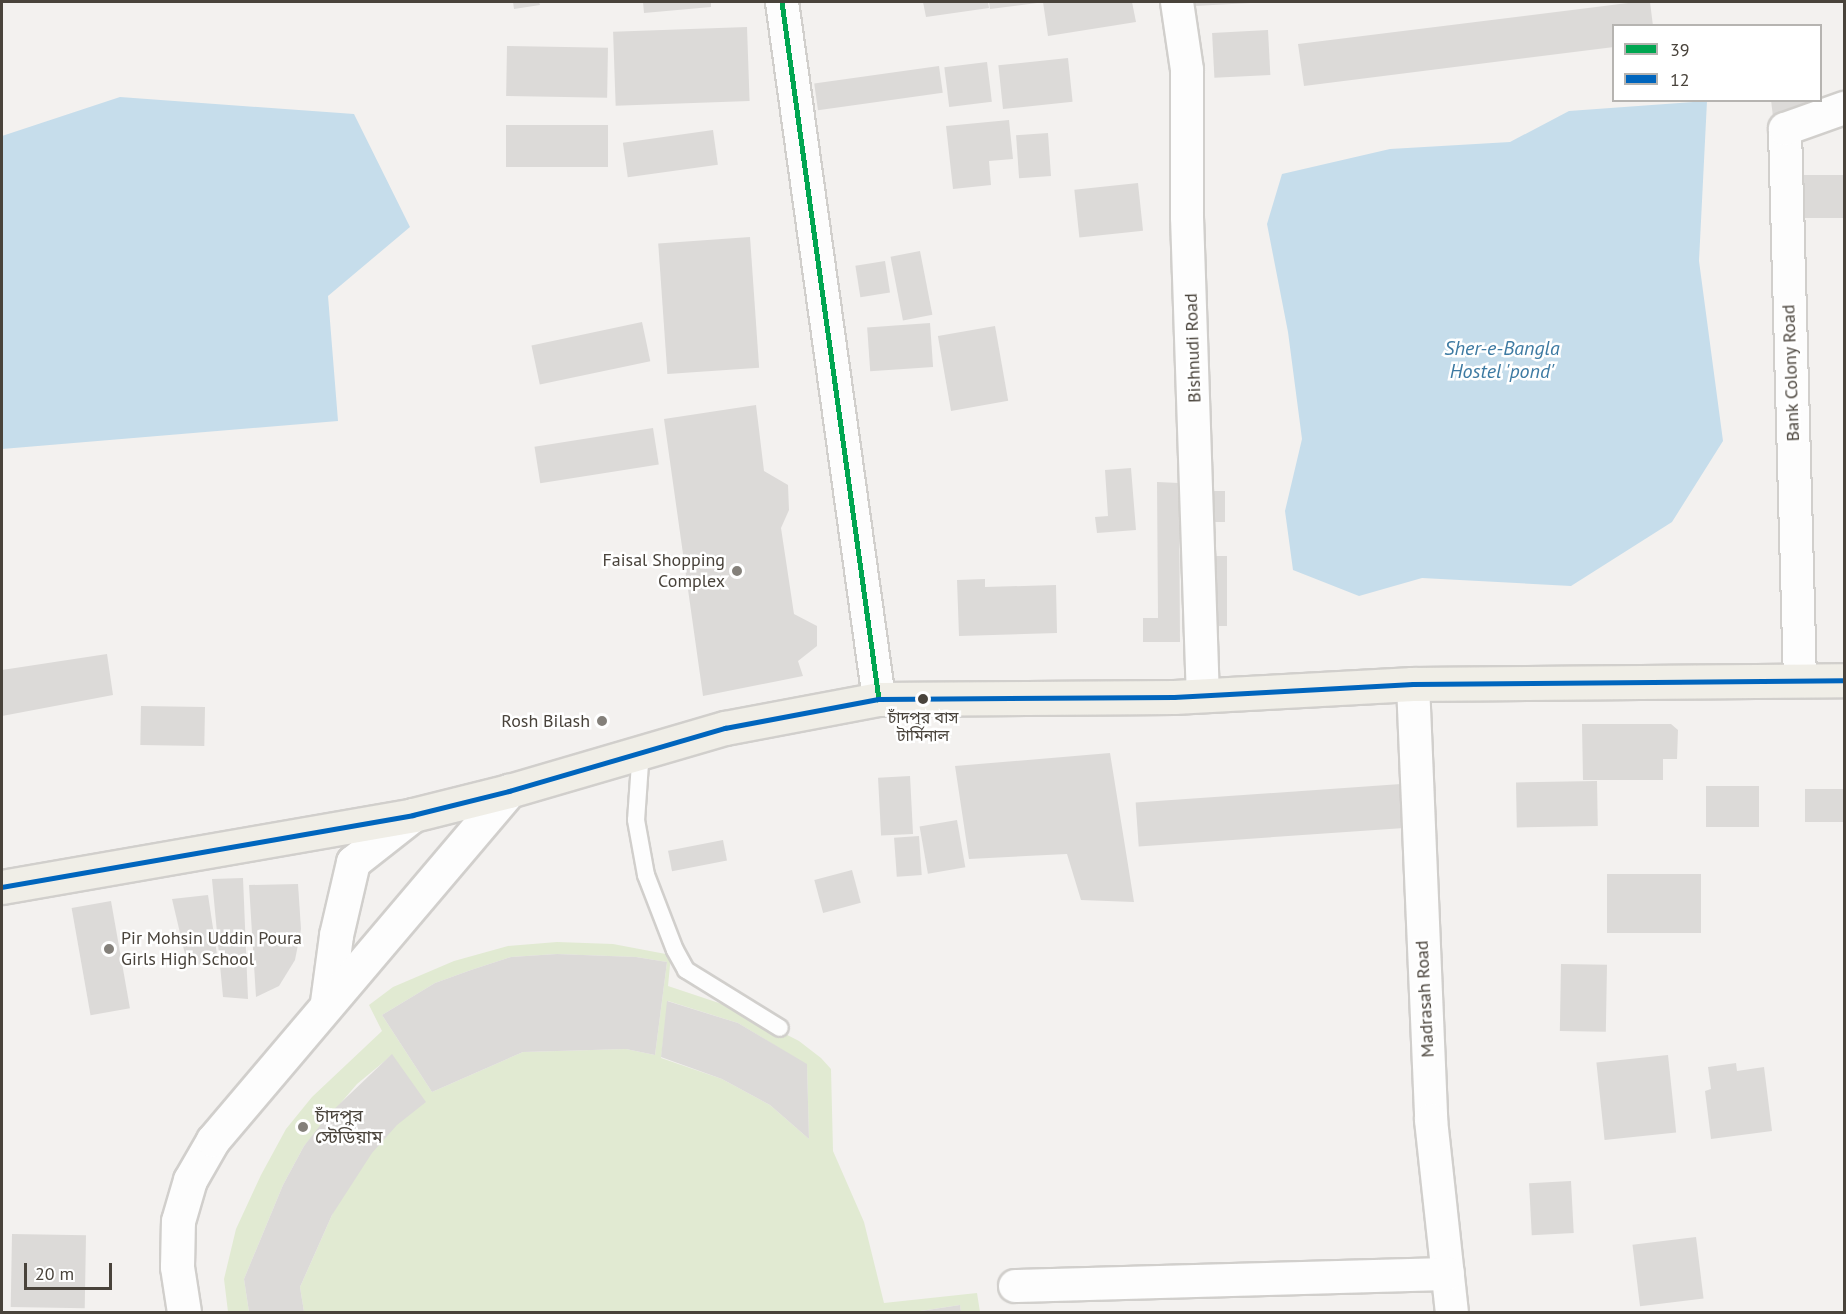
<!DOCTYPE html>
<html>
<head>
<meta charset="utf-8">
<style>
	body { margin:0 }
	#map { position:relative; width:1846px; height:1314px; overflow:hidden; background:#f3f1ef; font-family:"PT Sans","Noto Sans Bengali",sans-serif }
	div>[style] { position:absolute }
	.green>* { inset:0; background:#e1ead2 }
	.water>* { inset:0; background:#c6ddeb }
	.building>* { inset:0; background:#dcdad8; transform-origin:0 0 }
	.roads { filter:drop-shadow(2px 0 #d1cfcc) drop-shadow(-2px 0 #d1cfcc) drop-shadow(0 2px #d1cfcc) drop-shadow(0 -2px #d1cfcc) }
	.service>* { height:16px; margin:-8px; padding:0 8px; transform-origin:8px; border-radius:8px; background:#fdfdfd }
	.minor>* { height:32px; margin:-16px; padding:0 16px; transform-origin:16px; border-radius:16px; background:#fdfdfd }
	.tertiary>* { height:33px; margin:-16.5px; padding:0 16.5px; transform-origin:16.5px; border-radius:16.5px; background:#fdfdfd }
	.primary>* { height:33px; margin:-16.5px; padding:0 16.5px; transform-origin:16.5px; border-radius:16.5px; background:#f0eee7 }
	.bus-1>* { height:4.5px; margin:-2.25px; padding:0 2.25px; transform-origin:2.25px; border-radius:2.25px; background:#00a651 }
	.bus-2>* { height:4.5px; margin:-2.25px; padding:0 2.25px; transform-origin:2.25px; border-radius:2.25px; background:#0065bd }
	.dots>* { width:16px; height:16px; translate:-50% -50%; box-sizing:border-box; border:3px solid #fff; border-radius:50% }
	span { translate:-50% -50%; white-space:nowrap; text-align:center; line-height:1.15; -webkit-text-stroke:5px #fff; paint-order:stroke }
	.bus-label { font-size:16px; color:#49433b }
	.street-label { font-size:18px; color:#49433b }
	.poi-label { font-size:18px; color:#49433b }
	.right { translate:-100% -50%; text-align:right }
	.left { translate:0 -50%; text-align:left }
	.water-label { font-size:20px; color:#3d7aa2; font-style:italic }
	.frame { position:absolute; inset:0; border:3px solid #49433b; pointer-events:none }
	.legend { position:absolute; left:1612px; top:24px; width:210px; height:78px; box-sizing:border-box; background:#fff; border:2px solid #b6b4b1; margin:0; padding:8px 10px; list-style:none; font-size:18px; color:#49433b }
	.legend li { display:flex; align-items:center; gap:12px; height:30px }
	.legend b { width:30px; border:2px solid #b6b4b1 }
	.scale { position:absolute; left:24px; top:1263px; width:88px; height:27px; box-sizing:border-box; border:3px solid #49433b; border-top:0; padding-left:8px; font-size:18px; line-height:21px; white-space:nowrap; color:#49433b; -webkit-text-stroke:4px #fff; paint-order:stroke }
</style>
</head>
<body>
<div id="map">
	<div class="green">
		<div style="clip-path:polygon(evenodd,557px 942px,613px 944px,671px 955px,668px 986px,737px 1009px,799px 1041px,821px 1058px,831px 1069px,833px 1151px,864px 1222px,884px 1303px,977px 1293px,980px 1312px,961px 1312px,960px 1305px,914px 1312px,304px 1312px,300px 1287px,332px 1215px,392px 1055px,357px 1084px,304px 1146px,283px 1185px,244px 1279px,249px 1312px,228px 1312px,224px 1279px,236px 1229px,261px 1175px,286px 1129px,312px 1097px,382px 1031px,369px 1005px,393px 987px,454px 961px,508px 946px,557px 942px,557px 954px,636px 957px,667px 962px,655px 1055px,626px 1049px,523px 1052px,432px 1092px,382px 1015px,435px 983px,471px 970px,511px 957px,557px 954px,557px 942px,668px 1001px,738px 1023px,807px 1065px,809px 1139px,770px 1105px,722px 1079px,661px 1058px,668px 1001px)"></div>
	</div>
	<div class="water">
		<div style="clip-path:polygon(120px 97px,354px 114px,410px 227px,328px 296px,338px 421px,2px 449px,2px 136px)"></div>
		<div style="clip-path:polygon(1707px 101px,1699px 261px,1723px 441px,1672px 522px,1571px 586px,1422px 578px,1359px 596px,1293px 570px,1285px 511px,1302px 439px,1288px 332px,1267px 224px,1282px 174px,1390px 149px,1510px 142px,1569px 111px)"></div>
	</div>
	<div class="building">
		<div style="clip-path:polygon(513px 2px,539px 2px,540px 5px,514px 9px)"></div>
		<div style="clip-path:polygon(643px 2px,711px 2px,711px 7px,644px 13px)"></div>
		<div style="clip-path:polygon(923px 2px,988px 2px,989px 8px,926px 17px)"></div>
		<div style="clip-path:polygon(989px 2px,1037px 2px,1037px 3px,990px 9px)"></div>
		<div style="clip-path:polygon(1043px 2px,1132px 2px,1136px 22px,1048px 36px)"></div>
		<div style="clip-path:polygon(1194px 2px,1251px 2px,1251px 3px,1194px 6px)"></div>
		<div style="clip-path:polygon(1636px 2px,1650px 2px,1653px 26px,1614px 26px,1614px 47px,1304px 86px,1298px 44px)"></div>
		<div style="left:747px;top:27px;width:74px;height:134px;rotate:88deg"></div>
		<div style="left:1268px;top:30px;width:45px;height:56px;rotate:87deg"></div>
		<div style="left:507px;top:46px;width:101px;height:50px;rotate:1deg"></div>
		<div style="left:1068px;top:58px;width:44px;height:70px;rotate:84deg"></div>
		<div style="left:987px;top:62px;width:40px;height:43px;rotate:83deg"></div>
		<div style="left:939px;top:66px;width:27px;height:126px;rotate:82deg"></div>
		<div style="clip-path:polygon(1771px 100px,1809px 100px,1810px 113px,1773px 117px)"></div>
		<div style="clip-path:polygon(1009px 120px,1013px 159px,989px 161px,991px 185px,953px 189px,946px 126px)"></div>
		<div style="left:506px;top:125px;width:102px;height:42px"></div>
		<div style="left:713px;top:130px;width:35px;height:91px;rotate:82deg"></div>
		<div style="left:1048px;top:133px;width:43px;height:32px;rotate:86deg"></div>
		<div style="left:1844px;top:175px;width:43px;height:51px;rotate:90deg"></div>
		<div style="left:1138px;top:183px;width:48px;height:64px;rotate:84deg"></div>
		<div style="left:750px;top:237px;width:131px;height:92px;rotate:86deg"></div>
		<div style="left:920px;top:251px;width:65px;height:30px;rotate:79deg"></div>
		<div style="left:885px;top:261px;width:32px;height:30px;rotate:81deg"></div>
		<div style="left:642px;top:322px;width:40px;height:113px;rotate:78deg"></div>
		<div style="left:930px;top:323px;width:44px;height:63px;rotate:86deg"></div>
		<div style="left:995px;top:326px;width:76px;height:58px;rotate:80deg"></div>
		<div style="clip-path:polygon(756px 405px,764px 471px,788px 485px,789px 510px,781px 528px,794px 614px,817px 626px,817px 646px,798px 661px,803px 676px,703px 696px,664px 419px)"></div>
		<div style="left:653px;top:428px;width:37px;height:120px;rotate:81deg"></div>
		<div style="clip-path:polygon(1131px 468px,1136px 530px,1097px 533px,1095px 517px,1108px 516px,1105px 470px)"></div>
		<div style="clip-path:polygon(1157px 482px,1179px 483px,1180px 642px,1143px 642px,1143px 618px,1158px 618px)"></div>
		<div style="left:1203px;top:491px;width:22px;height:31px"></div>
		<div style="left:1204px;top:556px;width:23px;height:70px"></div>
		<div style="clip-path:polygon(985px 579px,985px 587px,1056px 585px,1057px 633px,959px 636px,957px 580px)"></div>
		<div style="clip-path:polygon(107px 654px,113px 695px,2px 716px,2px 670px)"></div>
		<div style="left:141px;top:706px;width:64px;height:39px;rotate:1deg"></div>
		<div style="clip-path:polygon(1582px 724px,1671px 724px,1678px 730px,1677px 759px,1663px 759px,1663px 780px,1583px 780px)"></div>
		<div style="clip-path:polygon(1110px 753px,1134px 902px,1081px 900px,1067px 854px,969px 859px,955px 766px)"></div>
		<div style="left:910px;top:776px;width:58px;height:32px;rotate:87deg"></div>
		<div style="left:1597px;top:781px;width:45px;height:81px;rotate:89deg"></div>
		<div style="left:1401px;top:784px;width:44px;height:266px;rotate:86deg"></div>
		<div style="left:1706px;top:786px;width:53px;height:41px"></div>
		<div style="left:1844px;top:789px;width:33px;height:39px;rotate:90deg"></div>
		<div style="left:957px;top:820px;width:48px;height:38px;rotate:80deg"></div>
		<div style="left:919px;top:836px;width:39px;height:25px;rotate:86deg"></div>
		<div style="left:723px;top:840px;width:21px;height:56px;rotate:79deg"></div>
		<div style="left:852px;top:870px;width:34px;height:39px;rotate:75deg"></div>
		<div style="left:1701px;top:874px;width:59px;height:94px;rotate:90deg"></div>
		<div style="clip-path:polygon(243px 878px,248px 999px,223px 997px,212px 879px)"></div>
		<div style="clip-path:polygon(298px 884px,301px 929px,295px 960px,279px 986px,256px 997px,249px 885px)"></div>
		<div style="clip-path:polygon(208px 895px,218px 961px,188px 967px,172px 899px)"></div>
		<div style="left:111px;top:901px;width:109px;height:40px;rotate:80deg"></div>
		<div style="clip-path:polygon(557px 954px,636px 957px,667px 962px,655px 1055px,626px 1049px,523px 1052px,432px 1092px,382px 1015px,435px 983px,471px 970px,511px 957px)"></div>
		<div style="left:1561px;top:964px;width:46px;height:67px;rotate:1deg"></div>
		<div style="clip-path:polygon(667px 1001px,738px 1023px,807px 1064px,809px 1139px,770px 1105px,722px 1079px,661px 1057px)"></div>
		<div style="clip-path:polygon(392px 1054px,426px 1102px,397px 1125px,372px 1153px,332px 1215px,300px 1287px,304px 1312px,249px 1312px,244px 1279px,283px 1185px,304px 1146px,329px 1114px)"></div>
		<div style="left:1668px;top:1055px;width:78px;height:72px;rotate:84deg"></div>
		<div style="clip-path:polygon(1736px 1063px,1737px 1071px,1764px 1067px,1772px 1131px,1711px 1139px,1705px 1091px,1711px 1089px,1708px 1067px)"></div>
		<div style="left:1571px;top:1181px;width:52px;height:42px;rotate:87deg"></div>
		<div style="left:12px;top:1234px;width:74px;height:73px;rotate:1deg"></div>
		<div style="left:1696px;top:1237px;width:62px;height:64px;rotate:83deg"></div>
		<div style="clip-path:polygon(960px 1305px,961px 1312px,921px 1312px,921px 1311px)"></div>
	</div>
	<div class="roads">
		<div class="service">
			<div style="left:641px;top:749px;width:71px;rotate:94deg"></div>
			<div style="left:636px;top:820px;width:56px;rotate:79.7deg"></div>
			<div style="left:646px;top:875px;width:80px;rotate:68.9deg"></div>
			<div style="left:675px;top:950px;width:23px;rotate:61deg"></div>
			<div style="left:686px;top:970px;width:110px;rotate:31.7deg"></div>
		</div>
		<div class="minor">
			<div style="left:782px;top:2px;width:704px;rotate:82.08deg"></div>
			<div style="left:1177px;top:2px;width:69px;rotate:81.6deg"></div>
			<div style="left:1187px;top:70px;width:147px;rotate:90deg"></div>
			<div style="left:1187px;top:217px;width:478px;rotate:88.1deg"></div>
			<div style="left:1800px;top:681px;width:552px;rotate:-91.56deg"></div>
			<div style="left:1785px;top:129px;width:63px;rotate:-19.6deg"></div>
			<div style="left:1413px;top:684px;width:436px;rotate:87.6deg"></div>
			<div style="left:1431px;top:1120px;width:193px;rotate:83.8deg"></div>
			<div style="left:1015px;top:1286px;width:433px;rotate:-1.6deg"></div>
		</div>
		<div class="tertiary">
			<div style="left:327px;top:1002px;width:68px;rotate:-82.3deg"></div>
			<div style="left:336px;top:935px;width:75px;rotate:-76.9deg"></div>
			<div style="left:353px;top:862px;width:76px;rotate:-38.1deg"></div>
			<div style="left:184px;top:1312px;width:46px;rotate:-98.8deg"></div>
			<div style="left:177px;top:1267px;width:46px;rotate:-88.8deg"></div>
			<div style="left:178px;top:1221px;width:43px;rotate:-73.7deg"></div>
			<div style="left:190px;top:1180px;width:46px;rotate:-60.1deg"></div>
			<div style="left:213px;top:1140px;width:458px;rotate:-49.7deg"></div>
		</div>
		<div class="primary">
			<div style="left:2px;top:887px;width:417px;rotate:-9.9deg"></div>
			<div style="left:413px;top:815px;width:99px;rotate:-14deg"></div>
			<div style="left:509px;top:791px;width:225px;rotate:-16.3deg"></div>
			<div style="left:725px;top:728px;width:157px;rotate:-10.7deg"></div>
			<div style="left:879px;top:699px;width:295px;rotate:-0.4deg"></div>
			<div style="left:1174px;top:697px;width:239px;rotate:-3.1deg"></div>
			<div style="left:1413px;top:684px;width:431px;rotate:-0.5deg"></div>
		</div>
	</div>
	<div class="bus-1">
		<div style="left:782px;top:2px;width:704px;rotate:82.08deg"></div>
	</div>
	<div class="bus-2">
		<div style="left:2px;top:887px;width:417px;rotate:-9.9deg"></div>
		<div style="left:413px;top:815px;width:99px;rotate:-14deg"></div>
		<div style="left:509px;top:791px;width:225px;rotate:-16.3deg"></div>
		<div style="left:725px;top:728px;width:157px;rotate:-10.7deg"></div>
		<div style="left:879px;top:699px;width:295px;rotate:-0.4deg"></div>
		<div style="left:1174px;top:697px;width:239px;rotate:-3.1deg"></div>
		<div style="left:1413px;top:684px;width:431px;rotate:-0.5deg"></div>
	</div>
	<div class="dots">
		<div style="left:737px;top:571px;background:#84807a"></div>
		<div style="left:923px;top:699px;background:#49433b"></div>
		<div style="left:602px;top:721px;background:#84807a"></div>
		<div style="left:109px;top:949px;background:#84807a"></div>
		<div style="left:303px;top:1127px;background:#84807a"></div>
	</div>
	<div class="bus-label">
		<span style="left:923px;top:726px">চাঁদপুর বাস<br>টার্মিনাল</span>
	</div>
	<div class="street-label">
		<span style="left:1193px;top:348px;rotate:-92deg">Bishnudi Road</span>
		<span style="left:1791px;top:373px;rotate:-92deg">Bank Colony Road</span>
		<span style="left:1425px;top:999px;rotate:-93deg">Madrasah Road</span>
	</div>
	<div class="poi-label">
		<span class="right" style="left:725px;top:571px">Faisal Shopping<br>Complex</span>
		<span class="right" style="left:590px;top:721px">Rosh Bilash</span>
		<span class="left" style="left:121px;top:949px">Pir Mohsin Uddin Poura<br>Girls High School</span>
		<span class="left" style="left:315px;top:1127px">চাঁদপুর<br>স্টেডিয়াম</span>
	</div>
	<div class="water-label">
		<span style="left:1502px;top:360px">Sher-e-Bangla<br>Hostel 'pond'</span>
	</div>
	<div class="frame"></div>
	<ul class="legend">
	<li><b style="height:8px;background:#00a651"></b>39</li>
	<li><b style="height:8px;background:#0065bd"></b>12</li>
	</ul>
	<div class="scale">20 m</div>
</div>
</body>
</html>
